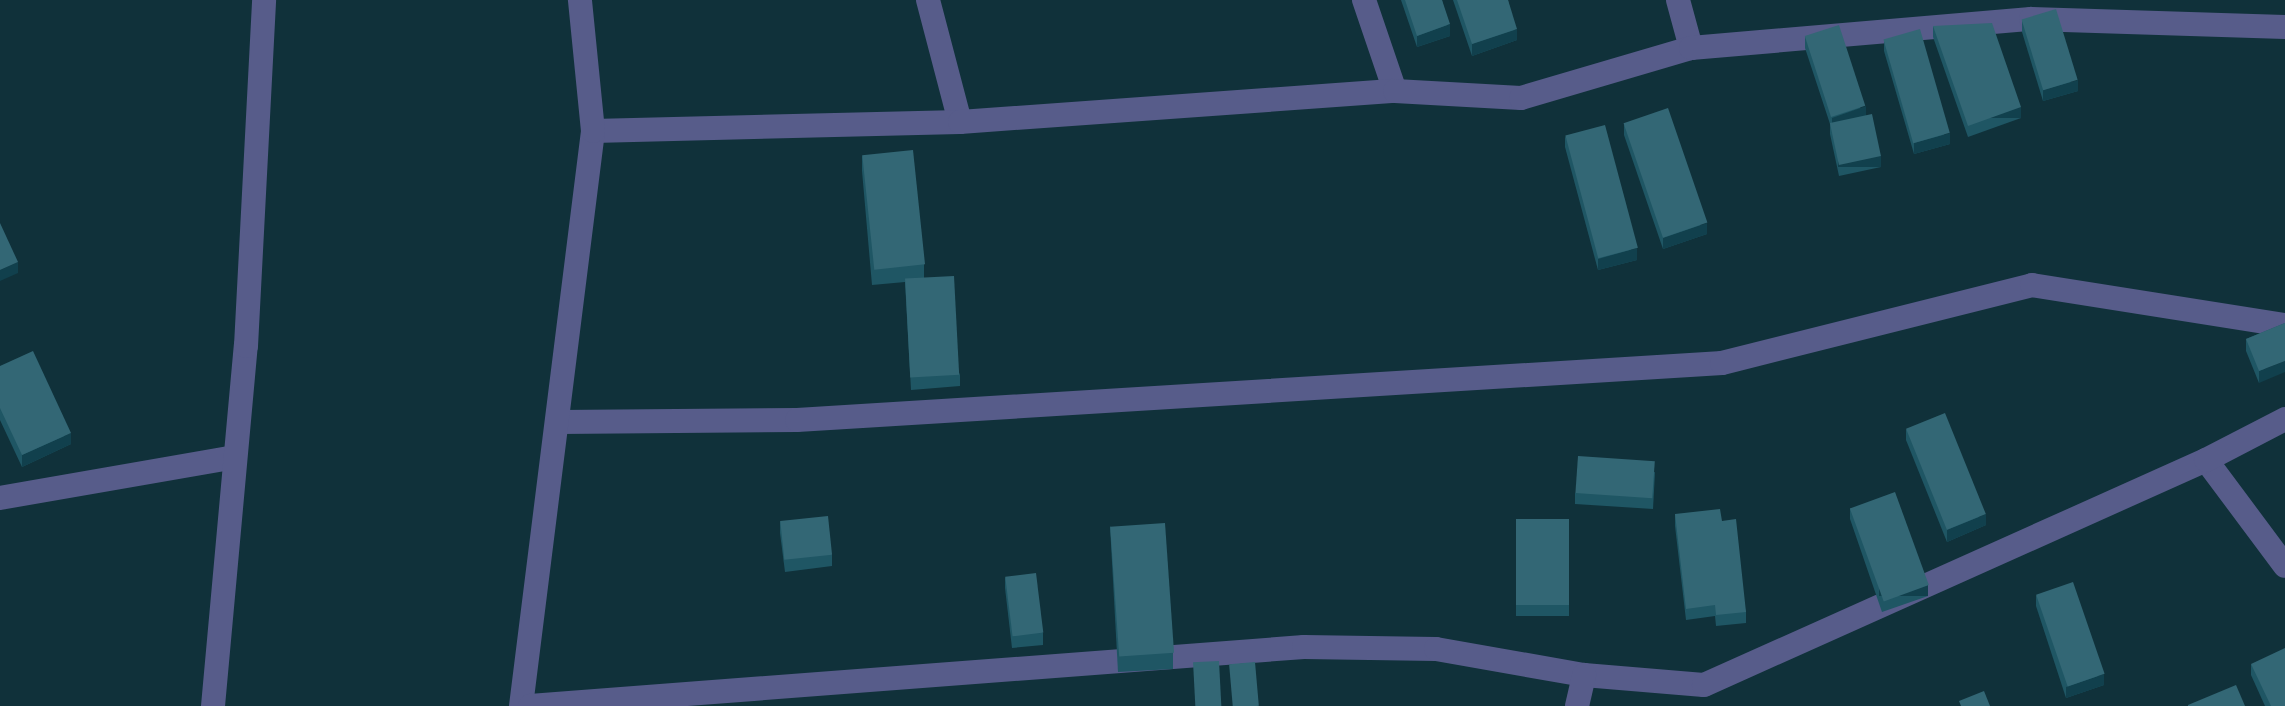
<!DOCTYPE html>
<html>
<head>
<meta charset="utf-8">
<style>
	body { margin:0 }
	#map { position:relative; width:2285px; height:706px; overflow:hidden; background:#10313a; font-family:"Space Grotesk",sans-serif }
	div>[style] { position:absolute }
	.street>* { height:24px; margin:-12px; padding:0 12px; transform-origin:12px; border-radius:12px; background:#575c8a }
	.wall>* { inset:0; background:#1f5664; transform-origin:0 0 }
	.shaded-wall>* { inset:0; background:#11404d; transform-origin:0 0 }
	.building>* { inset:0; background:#336775; transform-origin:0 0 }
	span { translate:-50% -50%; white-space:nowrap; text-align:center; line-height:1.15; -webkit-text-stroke:6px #05272f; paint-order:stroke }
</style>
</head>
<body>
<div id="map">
	<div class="street">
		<div style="left:928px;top:0;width:126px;rotate:75.3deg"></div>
		<div style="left:1364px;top:0;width:96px;rotate:71.2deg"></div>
		<div style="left:1678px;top:0;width:50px;rotate:74.8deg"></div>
		<div style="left:593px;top:131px;width:367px;rotate:-1.4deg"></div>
		<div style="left:960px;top:122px;width:436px;rotate:-4.1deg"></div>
		<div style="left:1395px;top:91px;width:126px;rotate:3.2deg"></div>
		<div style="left:1521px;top:98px;width:177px;rotate:-16.4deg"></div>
		<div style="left:1691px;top:48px;width:341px;rotate:-4.9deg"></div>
		<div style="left:2031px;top:19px;width:254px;rotate:1.8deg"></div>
		<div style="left:559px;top:422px;width:238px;rotate:-0.5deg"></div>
		<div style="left:797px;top:420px;width:927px;rotate:-3.53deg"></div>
		<div style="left:1722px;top:363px;width:320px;rotate:-14.1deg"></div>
		<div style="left:2032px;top:285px;width:256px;rotate:9deg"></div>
		<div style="left:2206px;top:460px;width:132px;rotate:53.3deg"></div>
		<div style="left:0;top:498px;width:238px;rotate:-9.9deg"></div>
		<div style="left:213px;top:706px;width:362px;rotate:-84.8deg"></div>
		<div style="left:246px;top:346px;width:346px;rotate:-87deg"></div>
		<div style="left:521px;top:706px;width:579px;rotate:-82.86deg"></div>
		<div style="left:593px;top:131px;width:132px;rotate:-95.7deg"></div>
		<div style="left:530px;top:706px;width:776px;rotate:-4.36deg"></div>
		<div style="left:1304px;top:647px;width:132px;rotate:0.9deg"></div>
		<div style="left:1436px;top:649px;width:150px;rotate:10deg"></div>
		<div style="left:1584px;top:675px;width:120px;rotate:4.8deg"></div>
		<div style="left:1704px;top:685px;width:550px;rotate:-24.14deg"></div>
		<div style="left:2206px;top:460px;width:89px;rotate:-27.4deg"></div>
		<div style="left:1577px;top:706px;width:32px;rotate:-77deg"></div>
	</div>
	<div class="wall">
		<div style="clip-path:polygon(1401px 0,1442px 0,1450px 36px,1417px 47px)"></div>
		<div style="clip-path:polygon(1453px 0,1508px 0,1517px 40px,1472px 56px)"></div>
		<div style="clip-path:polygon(2022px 20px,2078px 91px,2043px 101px,2022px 32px)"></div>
		<div style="clip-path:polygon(1933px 26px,2021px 118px,1968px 137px,1933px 37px)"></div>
		<div style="clip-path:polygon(1805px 36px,1866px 115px,1881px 167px,1839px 176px,1830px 134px,1830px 124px,1805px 48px)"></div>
		<div style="clip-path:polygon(1884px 40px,1950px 144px,1914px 154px,1884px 51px)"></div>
		<div style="clip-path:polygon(1624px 124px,1707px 234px,1663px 249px,1624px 135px)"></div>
		<div style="clip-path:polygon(1565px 136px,1637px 260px,1598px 270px,1565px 147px)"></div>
		<div style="clip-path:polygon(862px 155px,924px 264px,924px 279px,960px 375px,960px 386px,911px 390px,905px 282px,872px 285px,862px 171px)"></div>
		<div style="clip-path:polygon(2285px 323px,2259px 383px,2246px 351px,2246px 339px)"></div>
		<div style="clip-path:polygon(0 366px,71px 444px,22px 467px,0 420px)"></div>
		<div style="clip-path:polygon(1906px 429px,1986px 525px,1947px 542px,1906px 440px)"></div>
		<div style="clip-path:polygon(1655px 472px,1653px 509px,1575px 504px,1575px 493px)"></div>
		<div style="clip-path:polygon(1850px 508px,1928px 596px,1882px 612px,1850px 519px)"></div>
		<div style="clip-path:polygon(1675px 514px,1722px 521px,1746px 612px,1746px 623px,1716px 626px,1715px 616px,1686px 620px,1675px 526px)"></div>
		<div style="left:1516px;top:519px;width:53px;height:97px"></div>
		<div style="clip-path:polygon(780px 521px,832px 555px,832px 566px,785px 572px,780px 533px)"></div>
		<div style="clip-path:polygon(1110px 526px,1173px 653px,1173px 669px,1118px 672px)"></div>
		<div style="clip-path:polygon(1005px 577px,1043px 633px,1043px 645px,1012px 648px,1005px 588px)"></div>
		<div style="clip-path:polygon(2036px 595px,2104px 685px,2066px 698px,2036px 606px)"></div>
		<div style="clip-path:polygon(2251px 664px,2285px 706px,2265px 706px,2251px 675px)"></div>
	</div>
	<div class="shaded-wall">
		<div style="clip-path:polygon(1450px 24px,1450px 36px,1417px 47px,1417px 36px)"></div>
		<div style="clip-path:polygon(1517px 29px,1517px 40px,1472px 56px,1472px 44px)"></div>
		<div style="clip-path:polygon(2078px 80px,2078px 91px,2043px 101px,2043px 90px)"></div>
		<div style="clip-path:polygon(1866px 106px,1866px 118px,1832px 129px,1832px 118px)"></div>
		<div style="left:2021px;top:107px;width:11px;height:56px;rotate:90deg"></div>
		<div style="clip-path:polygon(1950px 133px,1950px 144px,1914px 154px,1914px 143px)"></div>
		<div style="left:1881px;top:156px;width:11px;height:43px;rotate:90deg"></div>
		<div style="clip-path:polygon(1707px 223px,1707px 234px,1663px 249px,1663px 238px)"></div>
		<div style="clip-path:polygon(1637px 248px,1637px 260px,1598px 270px,1598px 259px)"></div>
		<div style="clip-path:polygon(18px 262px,18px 273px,0 281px,0 270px)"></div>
		<div style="clip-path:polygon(2285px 361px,2285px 372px,2259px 383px,2259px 371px)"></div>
		<div style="clip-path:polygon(71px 433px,71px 444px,22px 467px,22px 455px)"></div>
		<div style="clip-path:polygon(1986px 514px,1986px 525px,1947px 542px,1947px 530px)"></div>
		<div style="left:1928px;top:585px;width:11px;height:49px;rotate:90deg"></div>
		<div style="clip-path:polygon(2104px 674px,2104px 685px,2066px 698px,2066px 687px)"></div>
	</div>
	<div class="building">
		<div style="clip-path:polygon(1405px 0,1442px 0,1450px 24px,1417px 36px)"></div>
		<div style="clip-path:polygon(1457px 0,1508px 0,1517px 29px,1472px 44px)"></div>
		<div style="left:2056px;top:9px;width:74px;height:36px;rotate:73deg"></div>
		<div style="clip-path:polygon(1992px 23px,2021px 107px,1968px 126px,1933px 26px)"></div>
		<div style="left:1839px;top:25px;width:85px;height:36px;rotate:72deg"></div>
		<div style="left:1920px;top:29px;width:108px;height:38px;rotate:74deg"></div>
		<div style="left:1668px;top:108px;width:121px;height:47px;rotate:71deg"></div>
		<div style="left:1872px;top:114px;width:43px;height:43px;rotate:78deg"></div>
		<div style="left:1605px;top:125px;width:127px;height:41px;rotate:75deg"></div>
		<div style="left:913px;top:150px;width:115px;height:51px;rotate:84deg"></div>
		<div style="clip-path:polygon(0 223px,18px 262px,0 270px)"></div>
		<div style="left:954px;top:276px;width:99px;height:49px;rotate:87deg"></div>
		<div style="clip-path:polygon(2285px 323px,2285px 361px,2259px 371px,2246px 339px)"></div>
		<div style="clip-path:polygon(33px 351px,71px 433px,22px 455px,0 408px,0 366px)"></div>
		<div style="left:1945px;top:413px;width:109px;height:42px;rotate:68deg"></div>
		<div style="left:1578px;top:456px;width:77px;height:37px;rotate:4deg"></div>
		<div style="left:1895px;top:492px;width:99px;height:48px;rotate:70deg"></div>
		<div style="clip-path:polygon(1720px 509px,1722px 521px,1736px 519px,1746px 612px,1716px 615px,1715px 605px,1686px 609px,1675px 514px)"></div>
		<div style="left:828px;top:516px;width:39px;height:48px;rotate:84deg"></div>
		<div style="left:1516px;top:519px;width:53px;height:86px"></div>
		<div style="left:1165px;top:523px;width:130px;height:55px;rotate:86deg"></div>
		<div style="left:1036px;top:573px;width:60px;height:31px;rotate:83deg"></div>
		<div style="left:2073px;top:582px;width:97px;height:39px;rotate:71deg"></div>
		<div style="clip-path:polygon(2285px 648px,2285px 706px,2271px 706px,2251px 664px)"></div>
		<div style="left:1219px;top:661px;width:45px;height:26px;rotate:87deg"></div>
		<div style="left:1255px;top:662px;width:44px;height:26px;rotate:85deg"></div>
		<div style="clip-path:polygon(2236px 685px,2245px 706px,2188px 706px,2188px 705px)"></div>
		<div style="clip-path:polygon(1984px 691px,1990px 706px,1961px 706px,1959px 701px)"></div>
	</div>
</div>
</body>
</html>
